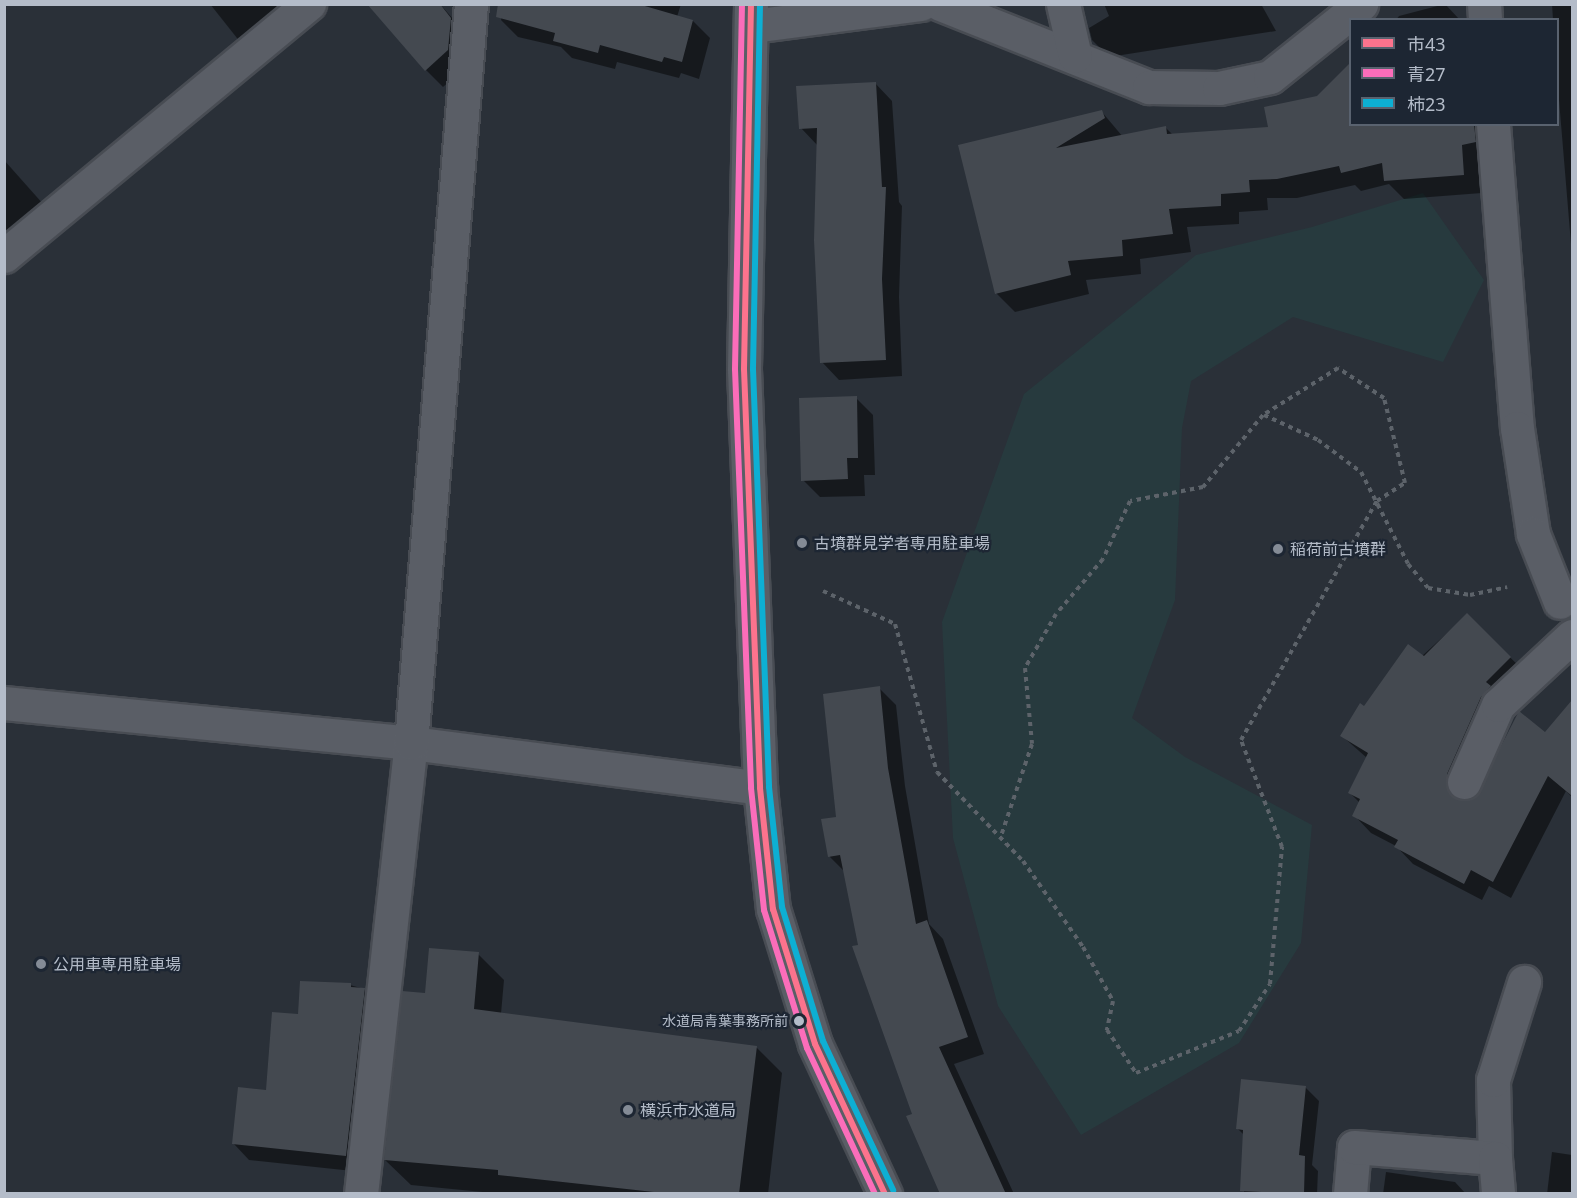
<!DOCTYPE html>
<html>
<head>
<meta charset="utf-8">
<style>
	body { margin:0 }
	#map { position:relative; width:1577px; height:1198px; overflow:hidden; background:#2a3038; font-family:"Noto Sans","Noto Sans JP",sans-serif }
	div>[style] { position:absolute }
	.green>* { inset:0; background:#273a3e }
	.shadow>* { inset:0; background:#0007 }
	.building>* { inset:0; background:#444950 }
	.path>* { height:4px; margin-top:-2px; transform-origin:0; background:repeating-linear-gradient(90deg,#5d636a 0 4.5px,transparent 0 9px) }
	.roads { filter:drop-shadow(2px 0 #484c53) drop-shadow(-2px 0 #484c53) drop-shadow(0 2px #484c53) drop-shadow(0 -2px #484c53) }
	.minor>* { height:33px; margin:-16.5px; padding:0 16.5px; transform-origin:16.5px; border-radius:16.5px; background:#5a5e66 }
	.bus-1>* { height:6px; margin:-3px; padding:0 3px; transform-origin:3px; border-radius:3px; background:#fc738d }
	.bus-2>* { height:6px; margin:-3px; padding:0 3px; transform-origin:3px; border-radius:3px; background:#fb6dba }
	.bus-3>* { height:6px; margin:-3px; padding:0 3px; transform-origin:3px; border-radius:3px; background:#0dafd3 }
	.dots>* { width:16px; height:16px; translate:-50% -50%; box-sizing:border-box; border:3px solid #1d2633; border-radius:50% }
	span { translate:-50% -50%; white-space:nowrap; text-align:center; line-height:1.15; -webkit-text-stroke:4.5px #1d2633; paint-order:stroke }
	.bus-label { font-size:14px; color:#b4bcc9 }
	.right { translate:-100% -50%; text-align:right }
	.poi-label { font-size:16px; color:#b4bcc9 }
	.left { translate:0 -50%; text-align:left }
	.frame { position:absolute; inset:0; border:6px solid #b4bcc9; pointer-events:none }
	.legend { position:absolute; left:1349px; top:18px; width:210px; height:108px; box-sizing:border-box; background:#1d2633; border:2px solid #59626f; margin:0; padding:8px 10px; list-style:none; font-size:18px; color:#b4bcc9 }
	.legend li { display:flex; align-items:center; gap:12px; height:30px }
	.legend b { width:30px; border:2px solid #59626f }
</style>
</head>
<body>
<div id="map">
	<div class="green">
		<div style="clip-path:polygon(1423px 193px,1484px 280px,1443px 362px,1293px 317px,1191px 381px,1182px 428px,1175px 600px,1132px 718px,1185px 757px,1312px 825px,1301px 943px,1239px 1043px,1081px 1135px,998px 1006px,953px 838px,942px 622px,1024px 394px,1196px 255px,1312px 227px)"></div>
	</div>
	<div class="shadow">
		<div style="clip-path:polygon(210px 4px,320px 4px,252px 57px)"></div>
		<div style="clip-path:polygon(440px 4px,468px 36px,465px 68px,443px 87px,426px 70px)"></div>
		<div style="clip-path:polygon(504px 4px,681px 4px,677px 17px,693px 21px,710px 38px,699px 79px,681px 73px,679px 78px,617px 62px,615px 69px,572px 58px,561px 47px,518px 37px,501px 20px)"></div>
		<div style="clip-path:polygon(1104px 4px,1261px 4px,1276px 31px,1109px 57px,1092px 40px,1089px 28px,1109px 16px)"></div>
		<div style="clip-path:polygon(1445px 4px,1460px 20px,1396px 20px,1399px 16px)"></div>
		<div style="clip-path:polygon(1552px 4px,1572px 4px,1572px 256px,1558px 88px,1558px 20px,1553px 20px)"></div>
		<div style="clip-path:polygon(1350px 65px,1350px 124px,1478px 124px,1482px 193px,1404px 199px,1389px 184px,1361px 191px,1355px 185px,1297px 198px,1267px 198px,1268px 210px,1239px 212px,1239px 224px,1187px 227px,1191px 252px,1140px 259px,1141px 274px,1086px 280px,1089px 294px,1015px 312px,996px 293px,960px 146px,1102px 112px,1123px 137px,1166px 128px,1173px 135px,1270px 128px,1318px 97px)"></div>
		<div style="clip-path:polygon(875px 83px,892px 101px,899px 202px,902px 206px,899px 297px,902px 376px,839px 380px,822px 362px,818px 146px,801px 128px)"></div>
		<div style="clip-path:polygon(4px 160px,44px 205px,4px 241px)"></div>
		<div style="clip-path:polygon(856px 398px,873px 415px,875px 475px,864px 475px,865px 496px,820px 497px,803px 480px)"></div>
		<div style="clip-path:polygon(1467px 615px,1528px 675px,1464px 792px,1462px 801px,1482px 791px,1545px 734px,1572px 702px,1572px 797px,1566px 791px,1511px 898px,1489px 886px,1482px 900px,1413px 864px,1396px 846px,1371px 833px,1354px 815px,1360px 803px,1350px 793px,1367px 758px,1342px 736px,1365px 708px)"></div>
		<div style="clip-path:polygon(879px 688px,896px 705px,905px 786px,929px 924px,943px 939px,984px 1054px,954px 1064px,1014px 1194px,942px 1194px,859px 946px,845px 872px,830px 857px,837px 818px)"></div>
		<div style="clip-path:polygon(478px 954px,504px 980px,501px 1014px,757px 1048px,782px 1073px,768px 1194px,503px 1194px,411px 1185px,385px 1160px,426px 994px)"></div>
		<div style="clip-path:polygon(350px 985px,364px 989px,380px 1005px,362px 1172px,249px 1160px,234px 1144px,268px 1091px,300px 1015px)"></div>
		<div style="clip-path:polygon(1305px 1087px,1319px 1101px,1312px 1165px,1318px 1171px,1317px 1194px,1244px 1194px,1245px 1136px,1237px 1128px)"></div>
		<div style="clip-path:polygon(1552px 1152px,1572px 1155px,1572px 1194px,1547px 1194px)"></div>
		<div style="clip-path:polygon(1386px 1172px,1455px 1182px,1466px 1194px,1383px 1194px)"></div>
	</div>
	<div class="building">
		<div style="clip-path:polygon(367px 4px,440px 4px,451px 18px,448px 50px,425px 71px)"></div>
		<div style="clip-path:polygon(498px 4px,638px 4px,693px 20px,682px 62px,664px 57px,662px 62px,600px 45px,598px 53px,553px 41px,555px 33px,496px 17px)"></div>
		<div style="clip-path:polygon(1350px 63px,1350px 124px,1474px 124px,1476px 142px,1462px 145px,1464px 175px,1384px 181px,1382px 163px,1341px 173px,1339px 166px,1277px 179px,1249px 180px,1250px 192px,1221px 194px,1221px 206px,1169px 209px,1173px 234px,1122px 240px,1123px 256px,1068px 261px,1071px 275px,995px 294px,958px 145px,1102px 110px,1105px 118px,1056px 148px,1166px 126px,1167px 134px,1268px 127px,1264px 107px,1317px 96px)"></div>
		<div style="clip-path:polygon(876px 82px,882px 187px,886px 187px,882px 279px,886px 360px,820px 363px,814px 240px,817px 128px,799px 129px,796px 86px)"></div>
		<div style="clip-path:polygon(857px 396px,858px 458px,847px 458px,848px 479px,801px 481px,799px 398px)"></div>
		<div style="clip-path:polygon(1467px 613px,1511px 657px,1486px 682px,1491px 686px,1481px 697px,1447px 774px,1449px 793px,1457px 799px,1475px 797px,1519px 711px,1545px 732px,1572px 700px,1572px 796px,1548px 776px,1493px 882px,1471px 870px,1464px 884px,1394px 847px,1398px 840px,1352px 816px,1360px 799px,1348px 793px,1368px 753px,1340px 736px,1360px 703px,1364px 706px,1408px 644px,1424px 656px)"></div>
		<div style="clip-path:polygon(880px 686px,888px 768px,916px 924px,927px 920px,968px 1037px,939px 1047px,1006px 1194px,940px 1194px,906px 1116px,912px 1114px,852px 946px,858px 945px,840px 855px,828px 857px,821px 819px,836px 817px,823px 694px)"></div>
		<div style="clip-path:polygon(429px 948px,479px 952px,474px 1009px,757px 1046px,739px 1194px,672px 1194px,498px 1175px,498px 1170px,384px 1160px,402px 991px,425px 993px)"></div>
		<div style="clip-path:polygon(300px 981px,351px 983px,351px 987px,365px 988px,346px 1156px,232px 1144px,238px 1087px,266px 1090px,272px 1012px,298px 1014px)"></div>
		<div style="clip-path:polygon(1241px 1079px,1306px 1086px,1299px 1155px,1305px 1156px,1304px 1194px,1240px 1191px,1243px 1130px,1236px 1129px)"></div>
	</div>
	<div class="path">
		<div style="left:1264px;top:415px;width:60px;rotate:24.8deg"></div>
		<div style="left:1318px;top:440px;width:54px;rotate:36.7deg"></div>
		<div style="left:1361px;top:472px;width:103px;rotate:62.9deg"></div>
		<div style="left:1408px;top:564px;width:31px;rotate:50deg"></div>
		<div style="left:1428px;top:588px;width:43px;rotate:9.5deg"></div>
		<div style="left:1470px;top:595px;width:38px;rotate:-12deg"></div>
		<div style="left:823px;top:591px;width:79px;rotate:24.6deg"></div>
		<div style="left:895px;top:624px;width:154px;rotate:74.2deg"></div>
		<div style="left:937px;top:772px;width:124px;rotate:46deg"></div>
		<div style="left:1023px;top:861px;width:105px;rotate:55.1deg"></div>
		<div style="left:1083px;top:947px;width:62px;rotate:60.9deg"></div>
		<div style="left:1113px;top:1001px;width:30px;rotate:102deg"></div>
		<div style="left:1107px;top:1030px;width:52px;rotate:56deg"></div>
		<div style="left:1136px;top:1073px;width:111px;rotate:-22.2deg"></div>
		<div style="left:1239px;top:1031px;width:56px;rotate:-56.6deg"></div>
		<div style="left:1270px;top:984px;width:138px;rotate:-85deg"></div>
		<div style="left:1282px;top:847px;width:115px;rotate:-111deg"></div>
		<div style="left:1241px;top:740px;width:275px;rotate:-60.4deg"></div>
		<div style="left:1377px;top:501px;width:33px;rotate:-33deg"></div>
		<div style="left:1405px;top:483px;width:88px;rotate:-103.9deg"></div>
		<div style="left:1384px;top:398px;width:55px;rotate:-146.9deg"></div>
		<div style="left:1338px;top:368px;width:89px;rotate:147.9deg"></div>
		<div style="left:1263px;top:415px;width:94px;rotate:129.8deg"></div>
		<div style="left:1203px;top:487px;width:74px;rotate:169.1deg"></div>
		<div style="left:1130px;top:501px;width:64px;rotate:115deg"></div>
		<div style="left:1103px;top:559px;width:72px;rotate:130.5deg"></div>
		<div style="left:1056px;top:614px;width:62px;rotate:119.9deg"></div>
		<div style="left:1025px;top:668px;width:76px;rotate:84.7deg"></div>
		<div style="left:1032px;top:744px;width:97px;rotate:108.6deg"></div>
	</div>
	<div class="roads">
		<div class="minor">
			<div style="left:751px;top:4px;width:365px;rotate:91.1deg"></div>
			<div style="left:744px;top:369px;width:419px;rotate:87.8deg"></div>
			<div style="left:760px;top:788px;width:122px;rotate:83.9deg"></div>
			<div style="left:773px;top:909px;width:141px;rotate:72.7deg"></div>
			<div style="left:815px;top:1044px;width:166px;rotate:65deg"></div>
			<div style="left:940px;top:4px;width:225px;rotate:21.7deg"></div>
			<div style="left:1149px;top:87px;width:70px;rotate:0.8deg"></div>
			<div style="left:1219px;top:88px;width:52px;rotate:-12.2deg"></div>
			<div style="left:1270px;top:77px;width:117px;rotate:-38.7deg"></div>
			<div style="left:1063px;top:4px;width:53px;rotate:77deg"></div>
			<div style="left:1484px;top:4px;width:16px;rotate:86deg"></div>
			<div style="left:752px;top:26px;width:170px;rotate:-7.4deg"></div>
			<div style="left:1493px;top:124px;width:305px;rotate:85.5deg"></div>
			<div style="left:1517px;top:428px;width:107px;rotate:81.4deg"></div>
			<div style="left:1533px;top:534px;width:73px;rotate:68.3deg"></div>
			<div style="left:4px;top:256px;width:396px;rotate:-39.6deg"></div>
			<div style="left:4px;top:703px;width:409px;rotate:5.6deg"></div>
			<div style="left:411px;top:743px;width:352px;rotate:7.3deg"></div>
			<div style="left:1464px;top:782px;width:84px;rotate:-66.2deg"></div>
			<div style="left:1498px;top:705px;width:101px;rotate:-43deg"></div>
			<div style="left:1495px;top:1158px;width:78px;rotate:-91.5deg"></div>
			<div style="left:1493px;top:1080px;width:103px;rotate:-72.4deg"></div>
			<div style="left:361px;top:1194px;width:454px;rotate:-83.7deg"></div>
			<div style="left:411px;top:743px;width:741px;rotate:-85.36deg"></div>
			<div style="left:1350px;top:1194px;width:47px;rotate:-85.1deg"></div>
			<div style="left:1354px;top:1147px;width:141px;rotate:4.5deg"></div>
			<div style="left:1495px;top:1158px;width:36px;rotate:85deg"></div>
		</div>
	</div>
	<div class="bus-1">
		<div style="left:751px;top:4px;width:365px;rotate:91.1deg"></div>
		<div style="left:744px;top:369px;width:419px;rotate:87.8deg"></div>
		<div style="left:760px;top:788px;width:122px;rotate:83.9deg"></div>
		<div style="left:773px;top:909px;width:141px;rotate:72.7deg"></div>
		<div style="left:815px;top:1044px;width:166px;rotate:65deg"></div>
	</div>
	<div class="bus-2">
		<div style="left:742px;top:4px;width:365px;rotate:91.1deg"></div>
		<div style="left:735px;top:369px;width:419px;rotate:87.8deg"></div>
		<div style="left:751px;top:788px;width:123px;rotate:83.9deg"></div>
		<div style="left:764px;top:910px;width:145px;rotate:72.7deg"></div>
		<div style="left:807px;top:1048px;width:161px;rotate:65deg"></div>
	</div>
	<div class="bus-3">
		<div style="left:760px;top:4px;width:365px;rotate:91.1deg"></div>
		<div style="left:753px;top:369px;width:418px;rotate:87.8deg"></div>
		<div style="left:769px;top:787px;width:121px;rotate:83.8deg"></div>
		<div style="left:782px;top:907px;width:140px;rotate:73deg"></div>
		<div style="left:823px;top:1041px;width:165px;rotate:64.8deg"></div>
	</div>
	<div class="dots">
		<div style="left:802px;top:543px;background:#848b96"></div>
		<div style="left:1278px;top:549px;background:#848b96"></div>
		<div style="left:41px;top:964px;background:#848b96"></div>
		<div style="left:799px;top:1021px;background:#b4bcc9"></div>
		<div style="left:628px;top:1110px;background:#848b96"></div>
	</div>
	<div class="bus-label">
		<span class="right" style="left:788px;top:1021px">水道局青葉事務所前</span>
	</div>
	<div class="poi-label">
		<span class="left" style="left:814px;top:543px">古墳群見学者専用駐車場</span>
		<span class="left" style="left:1290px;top:549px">稲荷前古墳群</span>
		<span class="left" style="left:53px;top:964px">公用車専用駐車場</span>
		<span class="left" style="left:640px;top:1110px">横浜市水道局</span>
	</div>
	<div class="frame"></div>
	<ul class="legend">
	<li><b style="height:8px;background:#fc738d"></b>市43</li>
	<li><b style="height:8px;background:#fb6dba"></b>青27</li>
	<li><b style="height:8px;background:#0dafd3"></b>柿23</li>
	</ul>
</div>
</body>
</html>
